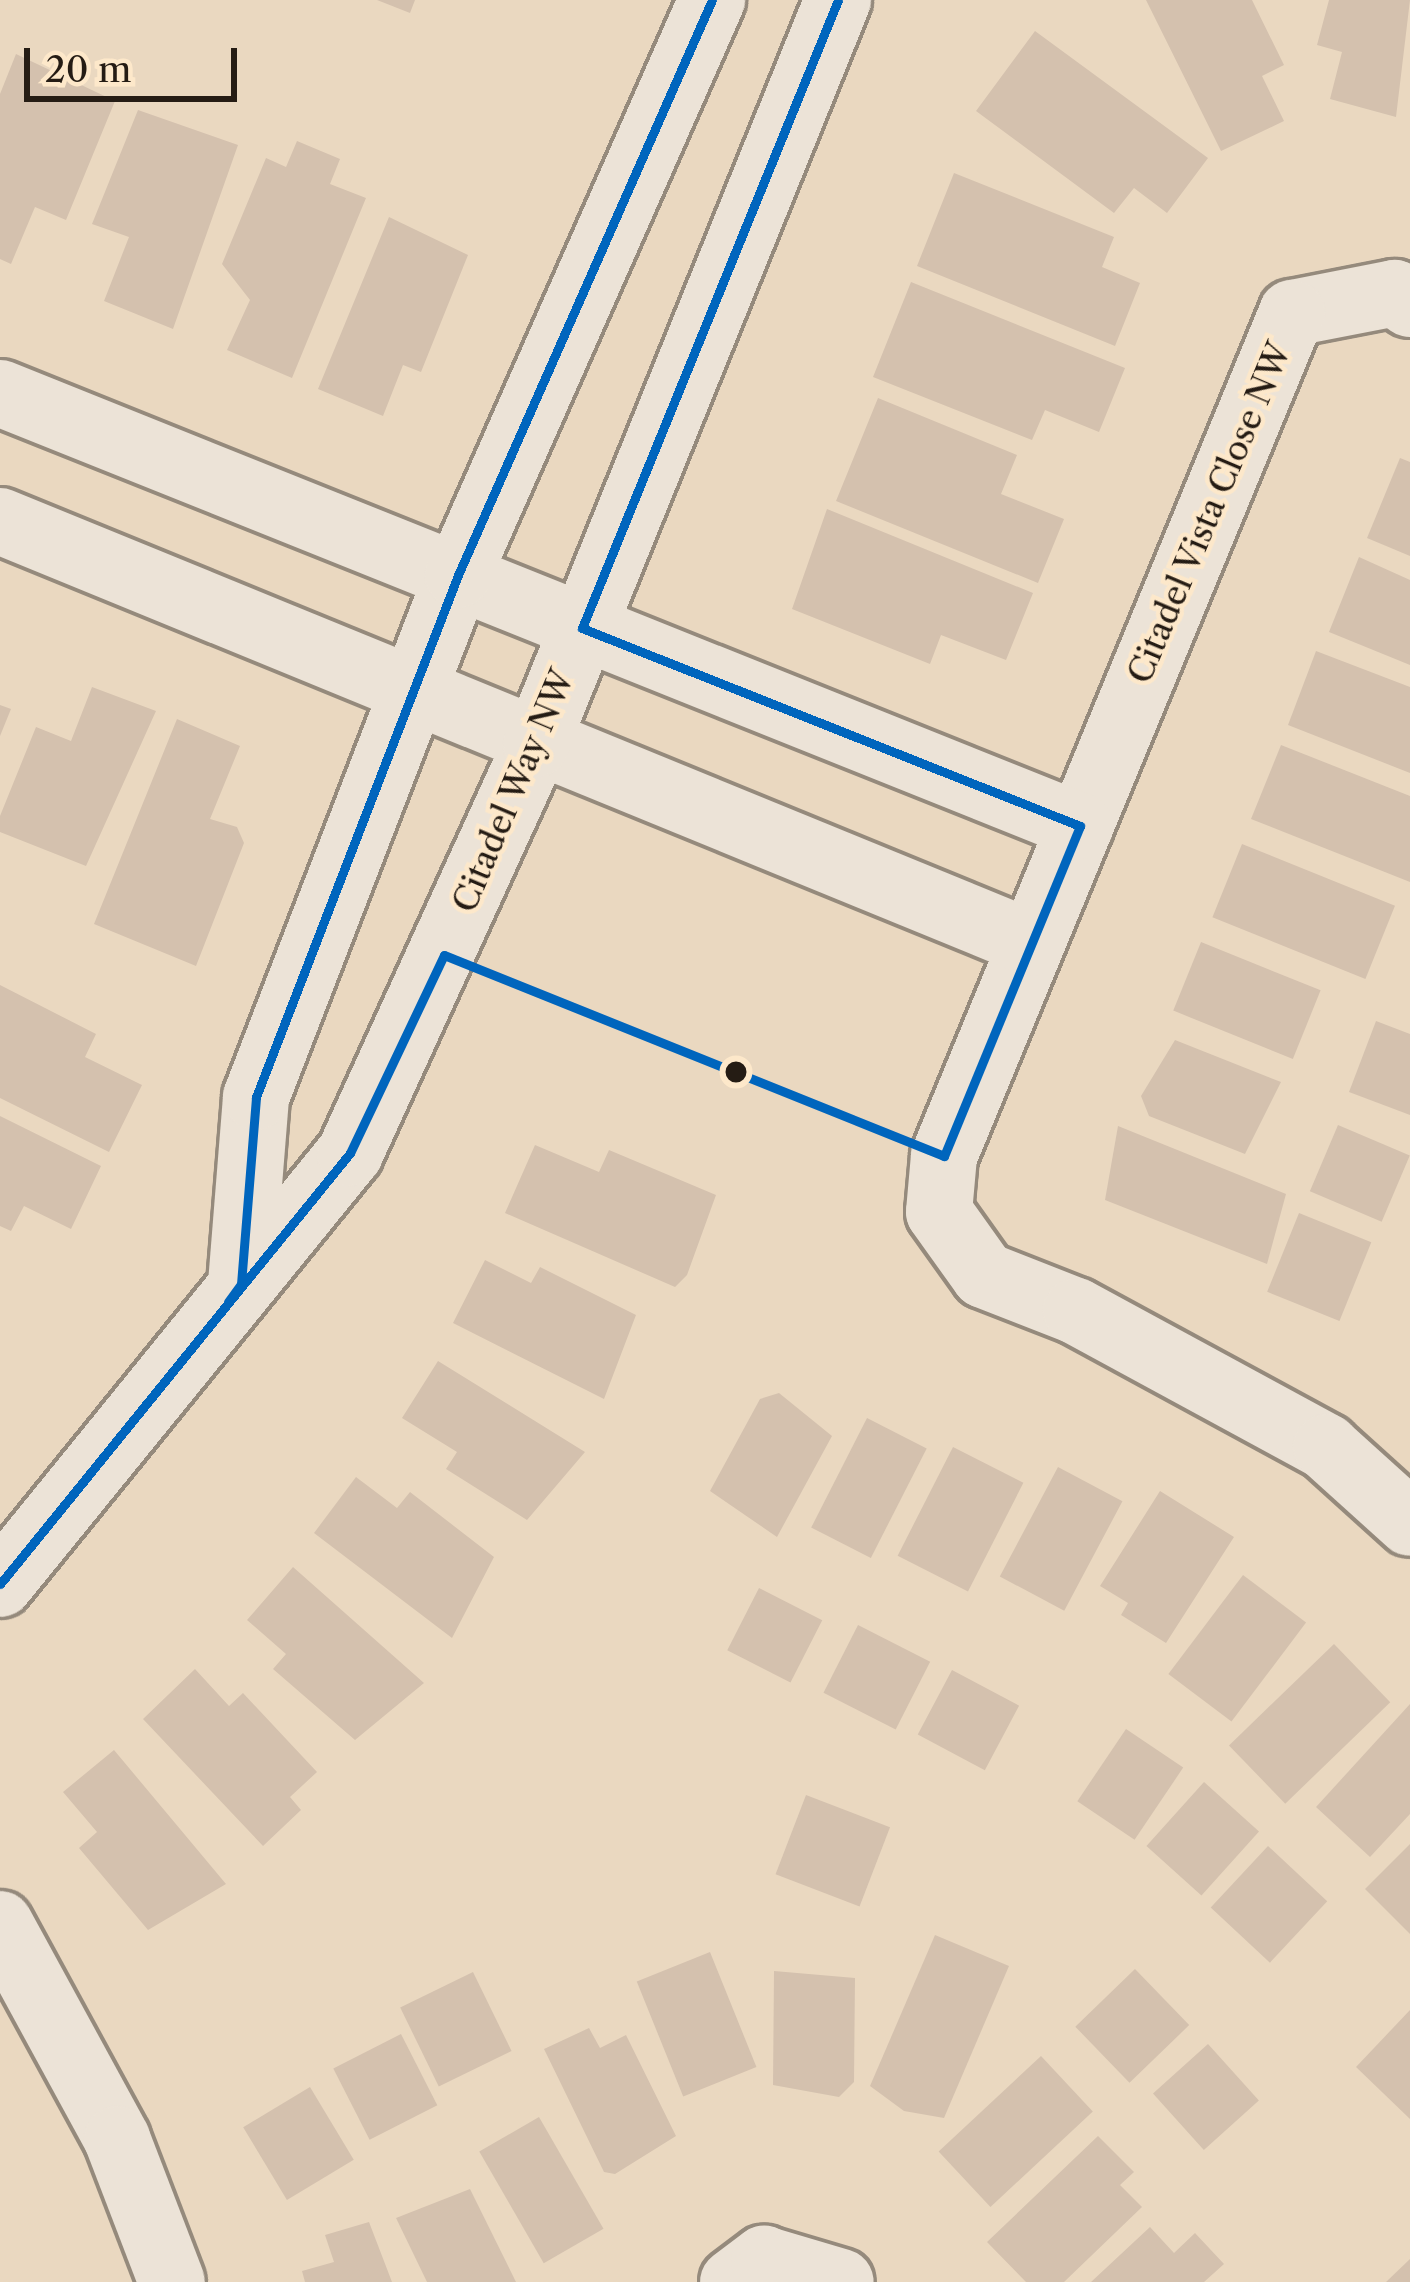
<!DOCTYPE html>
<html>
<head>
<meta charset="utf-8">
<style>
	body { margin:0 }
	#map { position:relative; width:1410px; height:2282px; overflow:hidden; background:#ead8c0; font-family:"Libre Caslon Text",serif }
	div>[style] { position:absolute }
	.building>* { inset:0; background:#d4c1ae; transform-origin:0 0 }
	.roads { filter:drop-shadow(3px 0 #958a7c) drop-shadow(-3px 0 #958a7c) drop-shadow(0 3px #958a7c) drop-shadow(0 -3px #958a7c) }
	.minor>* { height:66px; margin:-33px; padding:0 33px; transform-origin:33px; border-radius:33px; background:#ece3d7 }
	.bus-1>* { height:9px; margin:-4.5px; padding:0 4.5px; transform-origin:4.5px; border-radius:4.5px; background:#0065bd }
	.dots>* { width:33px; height:33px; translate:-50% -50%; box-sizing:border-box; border:6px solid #fde8ca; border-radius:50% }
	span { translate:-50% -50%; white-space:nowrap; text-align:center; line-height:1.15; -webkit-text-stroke:9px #fde8ca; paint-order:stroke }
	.street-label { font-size:33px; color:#251c14 }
	.scale { position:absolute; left:24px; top:48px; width:213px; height:54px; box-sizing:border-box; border:6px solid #251c14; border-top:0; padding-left:15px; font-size:36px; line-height:42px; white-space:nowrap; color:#251c14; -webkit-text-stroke:9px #fde8ca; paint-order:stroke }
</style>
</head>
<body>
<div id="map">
	<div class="building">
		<div style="clip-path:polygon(377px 0,415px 0,410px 13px)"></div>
		<div style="clip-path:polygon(1146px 0,1252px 0,1284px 65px,1262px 76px,1284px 121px,1221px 151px)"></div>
		<div style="clip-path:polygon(1329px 0,1410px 0,1396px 117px,1330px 99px,1342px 52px,1317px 45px)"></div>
		<div style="clip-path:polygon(1035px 31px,1208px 158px,1167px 213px,1134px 188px,1114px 213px,976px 111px)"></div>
		<div style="clip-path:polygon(16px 54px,115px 101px,66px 220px,35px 207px,11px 264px,0 259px,0 94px)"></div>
		<div style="clip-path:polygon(138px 110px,238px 145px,173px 329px,104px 301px,129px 237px,92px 224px)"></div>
		<div style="clip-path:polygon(297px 141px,340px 159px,330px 184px,366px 198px,292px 378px,227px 350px,250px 300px,222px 264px,266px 158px,286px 167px)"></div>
		<div style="clip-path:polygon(954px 173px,1114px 237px,1102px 267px,1140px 283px,1115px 346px,917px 266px)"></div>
		<div style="clip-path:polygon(389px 217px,468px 255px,421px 372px,403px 365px,383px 416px,318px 389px)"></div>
		<div style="clip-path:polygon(911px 282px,1125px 368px,1099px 432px,1045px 410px,1032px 440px,873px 377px)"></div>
		<div style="clip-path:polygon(878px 398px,1017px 455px,1001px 494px,1064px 519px,1038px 583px,836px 501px)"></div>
		<div style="clip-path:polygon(1400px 458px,1410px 462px,1410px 556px,1367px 538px)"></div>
		<div style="clip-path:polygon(827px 509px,1033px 593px,1006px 660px,941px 635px,930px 664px,792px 609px)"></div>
		<div style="clip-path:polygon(1359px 557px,1410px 580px,1410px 665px,1329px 632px)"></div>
		<div style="clip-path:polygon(1316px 651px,1410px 687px,1410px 773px,1288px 725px)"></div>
		<div style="clip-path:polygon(92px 687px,156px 711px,86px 866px,0 832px,0 816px,36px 727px,71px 741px)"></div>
		<div style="clip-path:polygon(0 705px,11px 709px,0 736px)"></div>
		<div style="clip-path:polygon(177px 719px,240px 746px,210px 819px,237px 827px,244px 843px,196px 966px,94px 924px)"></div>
		<div style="clip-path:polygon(1281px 745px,1410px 796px,1410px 882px,1251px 819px)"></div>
		<div style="left:1242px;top:844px;width:165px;height:79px;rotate:22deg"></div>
		<div style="left:1201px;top:942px;width:129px;height:74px;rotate:22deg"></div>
		<div style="clip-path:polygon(0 985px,96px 1034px,85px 1057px,142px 1085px,109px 1152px,0 1098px)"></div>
		<div style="clip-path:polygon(1376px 1021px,1410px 1034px,1410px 1115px,1349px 1092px)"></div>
		<div style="clip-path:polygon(1175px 1040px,1281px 1082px,1245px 1154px,1149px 1116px,1141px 1096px)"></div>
		<div style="clip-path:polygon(0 1116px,101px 1166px,71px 1229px,24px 1206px,11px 1231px,0 1226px)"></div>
		<div style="left:1338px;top:1125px;width:78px;height:72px;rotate:23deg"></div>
		<div style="clip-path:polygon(1118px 1126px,1286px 1194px,1267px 1264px,1105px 1200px)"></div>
		<div style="clip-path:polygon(535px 1145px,599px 1172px,609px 1150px,716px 1195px,687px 1275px,675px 1287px,505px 1213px)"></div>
		<div style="left:1299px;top:1213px;width:78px;height:85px;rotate:22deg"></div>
		<div style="clip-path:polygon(485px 1260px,531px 1283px,540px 1267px,636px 1315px,604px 1399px,453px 1323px)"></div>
		<div style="clip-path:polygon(438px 1361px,585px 1452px,527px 1520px,446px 1469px,457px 1452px,402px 1418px)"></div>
		<div style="clip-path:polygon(779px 1393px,832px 1436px,777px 1537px,710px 1491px,760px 1399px)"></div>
		<div style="left:867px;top:1418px;width:67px;height:123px;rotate:27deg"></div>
		<div style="left:953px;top:1447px;width:79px;height:122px;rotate:27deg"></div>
		<div style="left:1058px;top:1467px;width:73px;height:124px;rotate:28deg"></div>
		<div style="clip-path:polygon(356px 1477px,397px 1508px,410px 1492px,494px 1557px,452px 1638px,314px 1533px)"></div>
		<div style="clip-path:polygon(1160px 1491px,1234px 1537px,1166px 1643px,1121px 1615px,1128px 1603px,1100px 1586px)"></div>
		<div style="clip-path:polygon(293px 1567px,424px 1683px,355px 1740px,273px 1669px,286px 1654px,247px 1620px)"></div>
		<div style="left:1243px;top:1575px;width:79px;height:124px;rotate:37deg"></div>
		<div style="left:759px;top:1588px;width:71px;height:70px;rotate:27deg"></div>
		<div style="left:858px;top:1625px;width:81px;height:76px;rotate:27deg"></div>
		<div style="left:1334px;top:1644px;width:81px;height:146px;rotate:46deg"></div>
		<div style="clip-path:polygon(195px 1669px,229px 1706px,243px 1693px,317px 1772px,290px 1797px,301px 1810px,263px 1846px,143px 1719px)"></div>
		<div style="left:952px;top:1670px;width:76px;height:73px;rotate:28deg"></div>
		<div style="clip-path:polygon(1410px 1704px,1410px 1814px,1370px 1857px,1316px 1807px)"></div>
		<div style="left:1126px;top:1729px;width:69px;height:87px;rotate:34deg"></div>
		<div style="clip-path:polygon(114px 1750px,226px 1884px,148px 1930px,79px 1848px,97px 1832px,63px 1792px)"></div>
		<div style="left:1204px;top:1782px;width:74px;height:86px;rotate:42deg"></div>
		<div style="left:806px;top:1795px;width:90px;height:85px;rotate:21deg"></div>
		<div style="clip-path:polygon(1410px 1844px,1410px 1934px,1365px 1889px)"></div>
		<div style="left:1268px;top:1846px;width:81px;height:84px;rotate:43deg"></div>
		<div style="clip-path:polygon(935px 1935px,1009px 1966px,944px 2118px,904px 2111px,870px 2086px)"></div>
		<div style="left:710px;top:1952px;width:124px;height:79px;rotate:68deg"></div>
		<div style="left:1135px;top:1969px;width:78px;height:83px;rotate:46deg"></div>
		<div style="clip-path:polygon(774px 1971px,855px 1978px,854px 2082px,839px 2097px,773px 2085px)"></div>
		<div style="left:473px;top:1972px;width:88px;height:81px;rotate:64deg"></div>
		<div style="clip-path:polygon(1410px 2010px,1410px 2119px,1356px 2067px)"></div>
		<div style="clip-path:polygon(589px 2028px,600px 2048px,626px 2035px,676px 2136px,615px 2174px,604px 2172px,544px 2049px)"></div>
		<div style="left:401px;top:2034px;width:80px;height:76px;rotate:63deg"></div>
		<div style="left:1208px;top:2044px;width:76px;height:74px;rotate:48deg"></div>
		<div style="left:1041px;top:2056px;width:76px;height:140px;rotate:47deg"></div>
		<div style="left:310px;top:2087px;width:85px;height:78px;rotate:59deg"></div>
		<div style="left:539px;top:2117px;width:129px;height:69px;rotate:60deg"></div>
		<div style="clip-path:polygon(1098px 2136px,1134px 2172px,1120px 2185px,1142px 2207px,1064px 2282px,1026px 2282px,987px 2242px)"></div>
		<div style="clip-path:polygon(470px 2189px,516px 2282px,427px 2282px,396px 2218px)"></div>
		<div style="clip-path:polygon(369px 2222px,392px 2282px,305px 2282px,302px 2271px,334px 2262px,325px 2235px)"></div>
		<div style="clip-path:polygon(1150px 2227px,1174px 2253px,1195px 2233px,1224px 2264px,1204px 2282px,1091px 2282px)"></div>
		<div style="clip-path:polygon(1410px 2259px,1410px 2282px,1386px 2282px)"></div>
	</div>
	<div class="roads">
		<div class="minor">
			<div style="left:1410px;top:304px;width:19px;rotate:-144deg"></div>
			<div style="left:1395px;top:293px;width:105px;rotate:169deg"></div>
			<div style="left:1292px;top:313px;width:912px;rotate:112.43deg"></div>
			<div style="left:944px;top:1156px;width:56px;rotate:95.1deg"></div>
			<div style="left:939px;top:1212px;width:77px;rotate:54.5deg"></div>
			<div style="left:984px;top:1275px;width:99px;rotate:21.4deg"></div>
			<div style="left:1076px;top:1311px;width:285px;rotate:28.5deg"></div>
			<div style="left:1326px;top:1447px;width:113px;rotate:42.1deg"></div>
			<div style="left:0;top:393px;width:1164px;rotate:21.85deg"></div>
			<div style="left:0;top:521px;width:1114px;rotate:22.26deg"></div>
			<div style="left:241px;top:1284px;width:188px;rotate:-85.4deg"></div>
			<div style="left:256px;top:1097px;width:560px;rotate:-68.84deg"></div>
			<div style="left:458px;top:575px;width:629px;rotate:-66.17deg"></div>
			<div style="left:0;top:1584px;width:555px;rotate:-50.92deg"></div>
			<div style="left:350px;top:1153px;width:449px;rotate:-65.5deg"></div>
			<div style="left:536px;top:744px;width:803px;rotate:-67.91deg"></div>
			<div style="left:0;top:1924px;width:245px;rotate:61.4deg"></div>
			<div style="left:117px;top:2139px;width:153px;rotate:69deg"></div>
			<div style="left:733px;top:2282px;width:39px;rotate:-37deg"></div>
			<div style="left:764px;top:2259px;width:80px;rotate:16.6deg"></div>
		</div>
	</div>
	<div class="bus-1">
		<div style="left:228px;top:1302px;width:22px;rotate:-54deg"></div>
		<div style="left:241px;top:1284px;width:188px;rotate:-85.4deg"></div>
		<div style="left:256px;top:1097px;width:560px;rotate:-68.84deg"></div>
		<div style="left:458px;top:575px;width:629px;rotate:-66.17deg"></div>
		<div style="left:0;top:1584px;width:555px;rotate:-50.92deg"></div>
		<div style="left:350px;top:1153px;width:219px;rotate:-64.6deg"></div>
		<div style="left:444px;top:955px;width:539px;rotate:21.9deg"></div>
		<div style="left:944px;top:1156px;width:357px;rotate:-67.6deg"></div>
		<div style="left:1080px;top:826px;width:536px;rotate:-158.32deg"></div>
		<div style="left:582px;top:628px;width:678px;rotate:-67.82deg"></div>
	</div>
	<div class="dots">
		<div style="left:736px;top:1072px;background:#251c14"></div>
	</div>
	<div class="street-label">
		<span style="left:1210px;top:513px;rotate:-67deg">Citadel Vista Close NW</span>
		<span style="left:514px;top:791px;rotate:-67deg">Citadel Way NW</span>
	</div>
	<div class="scale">20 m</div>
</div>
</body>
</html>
